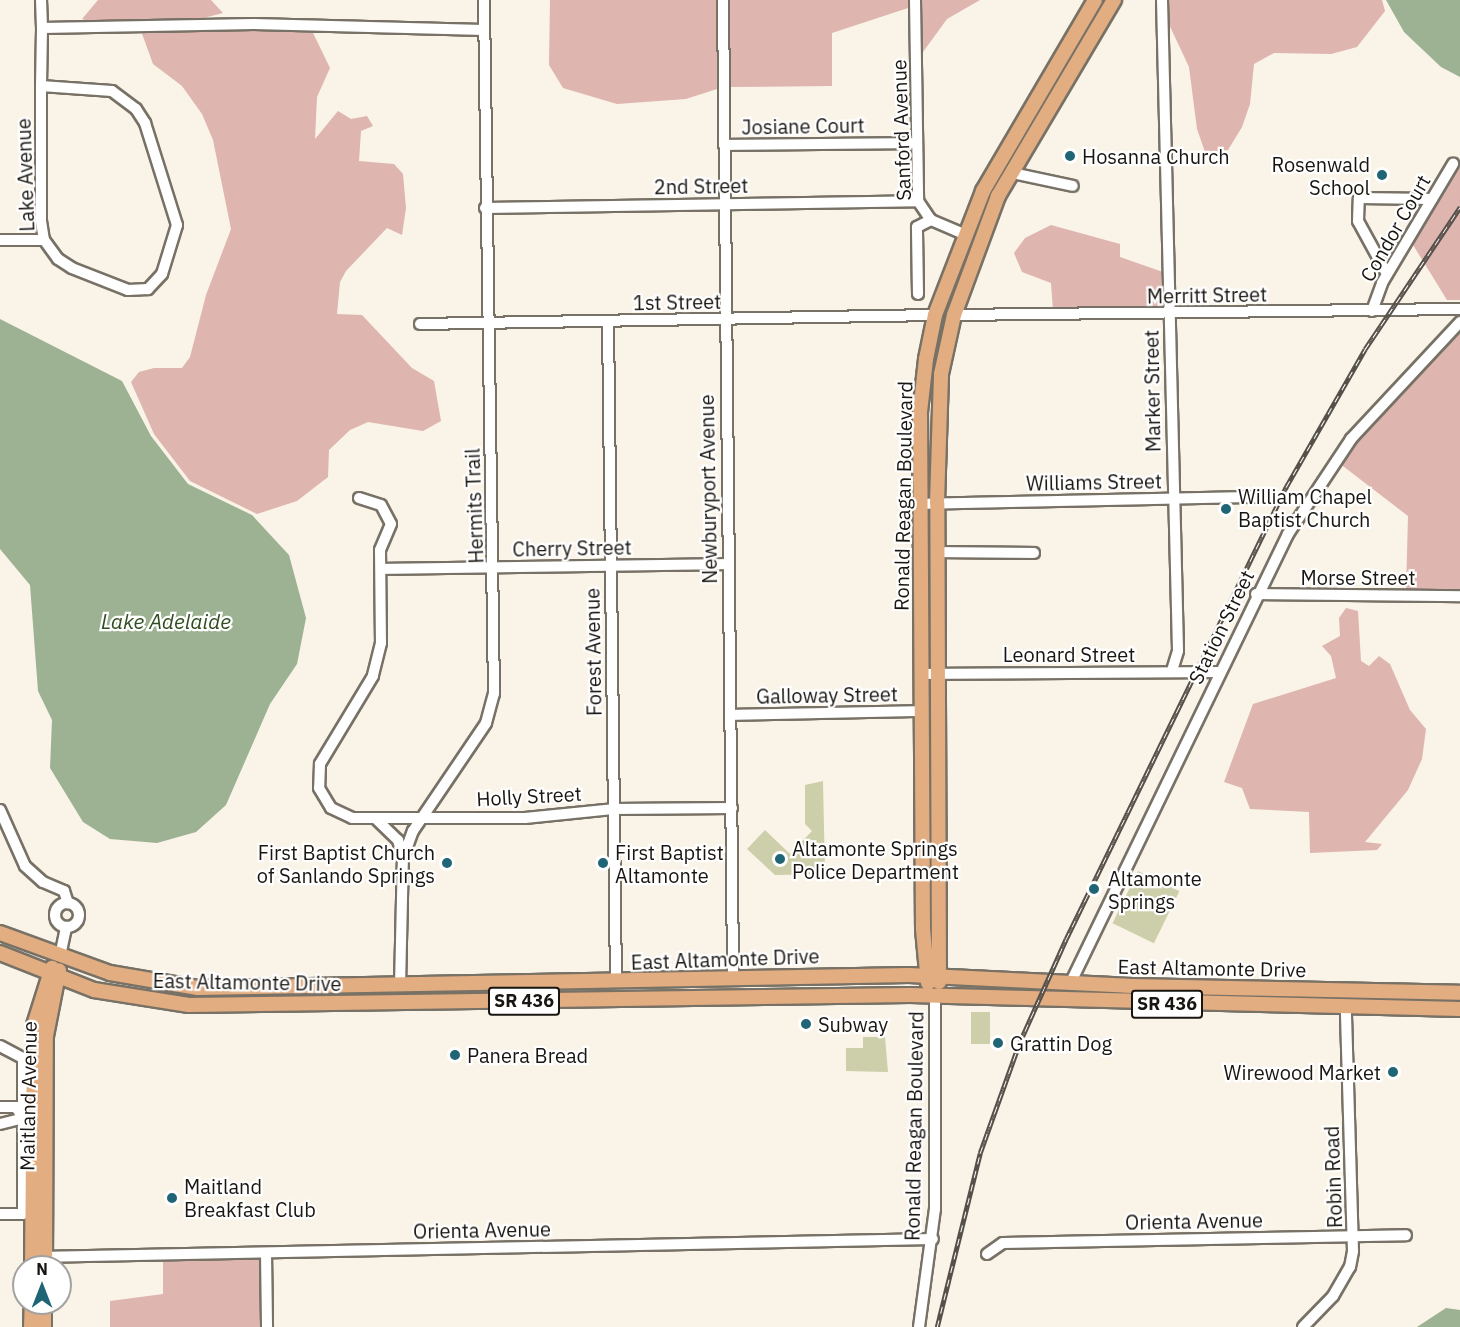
<!DOCTYPE html>
<html>
<head>
<meta charset="utf-8">
<style>
	body { margin:0 }
	#map { position:relative; width:1460px; height:1327px; overflow:hidden; background:#faf3e7; font-family:"IBM Plex Sans",sans-serif }
	div>[style] { position:absolute }
	.green>* { inset:0; background:#deb5af }
	.water>* { inset:0; background:#9db193 }
	.building>* { inset:0; background:#cdceaa; transform-origin:0 0 }
	.roads { filter:drop-shadow(2px 0 #777166) drop-shadow(-2px 0 #777166) drop-shadow(0 2px #777166) drop-shadow(0 -2px #777166) }
	.minor>* { height:10px; margin:-5px; padding:0 5px; transform-origin:5px; border-radius:5px; background:#fff }
	.minor>.ring { margin:-5px; padding:0; box-sizing:content-box; background:none; border:10px solid #fff; border-radius:50% }
	.major>* { height:14px; margin:-7px; padding:0 7px; transform-origin:7px; border-radius:7px; background:#e3ad82 }
	.rail>* { height:4.5px; margin-top:-2.25px; transform-origin:0; background:repeating-linear-gradient(90deg,#fff 0 7px,#55504a 0 14px); box-sizing:border-box; border-block:2px solid #55504a }
	.dots>* { width:16px; height:16px; translate:-50% -50%; box-sizing:border-box; border:3px solid #fff; border-radius:50% }
	span { translate:-50% -50%; white-space:nowrap; text-align:center; line-height:1.15; -webkit-text-stroke:4.5px #fff; paint-order:stroke }
	.shield-label span { padding:2px 4px; background:#fff; border:2px solid; border-radius:4px; -webkit-text-stroke-width:0 }
	.shield-label { font-size:18px; color:#191612; font-weight:700 }
	.street-label { font-size:20px; color:#191612 }
	.poi-label { font-size:20px; color:#191612 }
	.left { translate:0 -50%; text-align:left }
	.right { translate:-100% -50%; text-align:right }
	.water-label { font-size:21px; color:#304d20; font-style:italic }
	.north { position:absolute; left:12px; top:1255px; width:60px; height:60px; box-sizing:border-box; background:#fff; border:2px solid #a3a2a0; border-radius:50%; rotate:0deg; font-size:16px; font-weight:700; line-height:24px; text-align:center; color:#191612 }
	.north::after { content:''; display:block; margin:auto; width:21px; height:27px; background:#1f6575; clip-path:polygon(50% 0,100% 100%,50% 72%,0 100%) }
</style>
</head>
<body>
<div id="map">
	<div class="green">
		<div style="clip-path:polygon(98px 0,211px 0,223px 13px,192px 21px,95px 23px,82px 19px)"></div>
		<div style="clip-path:polygon(550px 0,719px 0,720px 88px,686px 99px,617px 104px,563px 88px,549px 65px)"></div>
		<div style="clip-path:polygon(727px 0,908px 0,908px 8px,832px 33px,832px 86px,728px 87px)"></div>
		<div style="clip-path:polygon(922px 0,980px 0,947px 19px,923px 52px)"></div>
		<div style="clip-path:polygon(1166px 0,1382px 0,1385px 11px,1357px 47px,1331px 54px,1274px 53px,1254px 64px,1250px 104px,1242px 127px,1228px 150px,1205px 152px,1197px 129px,1189px 67px,1166px 18px)"></div>
		<div style="clip-path:polygon(254px 29px,313px 33px,330px 68px,317px 97px,315px 139px,338px 111px,351px 119px,367px 116px,373px 126px,361px 131px,359px 161px,394px 164px,403px 174px,406px 208px,402px 235px,387px 228px,346px 271px,340px 282px,337px 314px,362px 315px,412px 368px,434px 381px,441px 421px,423px 431px,368px 422px,350px 430px,329px 450px,328px 477px,297px 501px,257px 514px,190px 481px,154px 434px,131px 382px,139px 372px,154px 368px,182px 368px,190px 357px,206px 295px,231px 229px,213px 140px,202px 114px,182px 86px,153px 64px,141px 31px)"></div>
		<div style="clip-path:polygon(1460px 165px,1460px 300px,1447px 300px,1410px 240px)"></div>
		<div style="clip-path:polygon(1051px 225px,1120px 244px,1120px 257px,1163px 272px,1163px 306px,1053px 310px,1051px 283px,1022px 272px,1014px 253px,1025px 238px)"></div>
		<div style="clip-path:polygon(1460px 328px,1460px 592px,1406px 591px,1408px 516px,1339px 463px)"></div>
		<div style="clip-path:polygon(1346px 608px,1358px 611px,1361px 661px,1369px 666px,1379px 656px,1390px 664px,1410px 710px,1426px 729px,1422px 759px,1408px 790px,1365px 842px,1382px 844px,1377px 850px,1310px 853px,1309px 812px,1250px 809px,1242px 788px,1224px 782px,1253px 704px,1336px 678px,1331px 656px,1322px 646px,1340px 636px,1339px 618px)"></div>
		<div style="clip-path:polygon(262px 1258px,263px 1327px,110px 1327px,110px 1301px,163px 1294px,163px 1260px)"></div>
	</div>
	<div class="water">
		<div style="clip-path:polygon(1386px 0,1460px 0,1460px 77px,1441px 67px,1404px 32px)"></div>
		<div style="clip-path:polygon(0 319px,122px 381px,151px 436px,188px 484px,252px 515px,289px 555px,306px 618px,297px 664px,270px 704px,226px 805px,196px 832px,157px 843px,110px 839px,83px 822px,50px 768px,52px 720px,38px 691px,30px 585px,0 549px)"></div>
		<div style="clip-path:polygon(1446px 1308px,1460px 1310px,1460px 1327px,1417px 1327px)"></div>
	</div>
	<div class="building">
		<div style="clip-path:polygon(823px 781px,825px 874px,775px 875px,747px 849px,765px 830px,790px 854px,812px 831px,805px 824px,805px 785px)"></div>
		<div style="left:1138px;top:871px;width:46px;height:58px;rotate:26deg"></div>
		<div style="left:971px;top:1012px;width:19px;height:32px"></div>
		<div style="clip-path:polygon(863px 1037px,885px 1037px,888px 1072px,846px 1071px,846px 1048px,863px 1048px)"></div>
	</div>
	<div class="roads">
		<div class="minor">
			<div style="left:723px;top:0;width:977px;rotate:89.41deg"></div>
			<div style="left:915px;top:0;width:201px;rotate:89.1deg"></div>
			<div style="left:918px;top:201px;width:23px;rotate:56deg"></div>
			<div style="left:931px;top:220px;width:36px;rotate:23deg"></div>
			<div style="left:1162px;top:0;width:651px;rotate:88.59deg"></div>
			<div style="left:1178px;top:651px;width:21px;rotate:107deg"></div>
			<div style="left:42px;top:28px;width:212px;rotate:-1.1deg"></div>
			<div style="left:254px;top:24px;width:230px;rotate:1.5deg"></div>
			<div style="left:41px;top:86px;width:71px;rotate:4deg"></div>
			<div style="left:112px;top:91px;width:30px;rotate:37deg"></div>
			<div style="left:136px;top:109px;width:17px;rotate:57deg"></div>
			<div style="left:145px;top:123px;width:107px;rotate:72.6deg"></div>
			<div style="left:177px;top:225px;width:51px;rotate:107deg"></div>
			<div style="left:162px;top:274px;width:21px;rotate:133deg"></div>
			<div style="left:148px;top:289px;width:20px;rotate:177deg"></div>
			<div style="left:128px;top:290px;width:60px;rotate:-158.6deg"></div>
			<div style="left:72px;top:268px;width:17px;rotate:-147deg"></div>
			<div style="left:58px;top:259px;width:24px;rotate:-126deg"></div>
			<div style="left:44px;top:240px;width:20px;rotate:-99deg"></div>
			<div style="left:41px;top:220px;width:134px;rotate:-90deg"></div>
			<div style="left:41px;top:86px;width:58px;rotate:-89deg"></div>
			<div style="left:42px;top:28px;width:28px;rotate:-92deg"></div>
			<div style="left:724px;top:145px;width:193px;rotate:-0.6deg"></div>
			<div style="left:1012px;top:173px;width:62px;rotate:12deg"></div>
			<div style="left:485px;top:208px;width:433px;rotate:-0.9deg"></div>
			<div style="left:0;top:240px;width:44px"></div>
			<div style="left:1387px;top:274px;width:60px;rotate:-118.7deg"></div>
			<div style="left:1358px;top:221px;width:23px;rotate:-88deg"></div>
			<div style="left:1359px;top:198px;width:73px;rotate:0.8deg"></div>
			<div style="left:918px;top:294px;width:67px;rotate:-90.9deg"></div>
			<div style="left:917px;top:227px;width:16px;rotate:-27deg"></div>
			<div style="left:1372px;top:311px;width:30px;rotate:-70deg"></div>
			<div style="left:1382px;top:283px;width:139px;rotate:-59.2deg"></div>
			<div style="left:954px;top:315px;width:506px;rotate:-0.68deg"></div>
			<div style="left:608px;top:321px;width:661px;rotate:89.31deg"></div>
			<div style="left:420px;top:324px;width:515px;rotate:-1deg"></div>
			<div style="left:359px;top:498px;width:23px;rotate:18deg"></div>
			<div style="left:381px;top:505px;width:21px;rotate:62deg"></div>
			<div style="left:391px;top:524px;width:28px;rotate:113deg"></div>
			<div style="left:380px;top:550px;width:93px;rotate:89.4deg"></div>
			<div style="left:381px;top:643px;width:34px;rotate:104deg"></div>
			<div style="left:373px;top:676px;width:103px;rotate:121.1deg"></div>
			<div style="left:320px;top:764px;width:24px;rotate:92deg"></div>
			<div style="left:319px;top:788px;width:23px;rotate:59deg"></div>
			<div style="left:331px;top:808px;width:23px;rotate:25deg"></div>
			<div style="left:352px;top:818px;width:173px"></div>
			<div style="left:525px;top:818px;width:88px;rotate:-5.8deg"></div>
			<div style="left:613px;top:809px;width:119px;rotate:-0.5deg"></div>
			<div style="left:920px;top:504px;width:348px;rotate:-1.2deg"></div>
			<div style="left:937px;top:552px;width:97px;rotate:0.6deg"></div>
			<div style="left:381px;top:569px;width:347px;rotate:-0.8deg"></div>
			<div style="left:1256px;top:594px;width:204px;rotate:0.6deg"></div>
			<div style="left:921px;top:674px;width:297px;rotate:-0.4deg"></div>
			<div style="left:731px;top:715px;width:192px;rotate:-1.2deg"></div>
			<div style="left:0;top:810px;width:61px;rotate:65.9deg"></div>
			<div style="left:25px;top:866px;width:24px;rotate:42deg"></div>
			<div style="left:43px;top:882px;width:23px;rotate:23deg"></div>
			<div style="left:64px;top:891px;width:13px;rotate:72deg"></div>
			<div style="left:375px;top:818px;width:32px;rotate:44deg"></div>
			<div style="left:398px;top:840px;width:18px;rotate:74deg"></div>
			<div class="ring" style="left:55px;top:903px;width:14px;height:14px"></div>
			<div style="left:60px;top:956px;width:30px;rotate:-78deg"></div>
			<div style="left:1070px;top:984px;width:500px;rotate:-64.15deg"></div>
			<div style="left:1288px;top:534px;width:114px;rotate:-56.4deg"></div>
			<div style="left:1351px;top:439px;width:160px;rotate:-47deg"></div>
			<div style="left:400px;top:986px;width:128px;rotate:-88.7deg"></div>
			<div style="left:403px;top:858px;width:29px;rotate:-70deg"></div>
			<div style="left:413px;top:831px;width:130px;rotate:-55.9deg"></div>
			<div style="left:486px;top:723px;width:30px;rotate:-75deg"></div>
			<div style="left:494px;top:694px;width:694px;rotate:-90.83deg"></div>
			<div style="left:0;top:1046px;width:26px;rotate:28deg"></div>
			<div style="left:23px;top:1058px;width:156px;rotate:90deg"></div>
			<div style="left:23px;top:1214px;width:23px;rotate:180deg"></div>
			<div style="left:0;top:1107px;width:16px"></div>
			<div style="left:16px;top:1107px;width:13px;rotate:58deg"></div>
			<div style="left:0;top:1124px;width:29px;rotate:-14deg"></div>
			<div style="left:266px;top:1253px;width:74px;rotate:89.2deg"></div>
			<div style="left:987px;top:1254px;width:19px;rotate:-35deg"></div>
			<div style="left:1003px;top:1243px;width:403px;rotate:-1.1deg"></div>
			<div style="left:38px;top:1257px;width:895px;rotate:-1.15deg"></div>
			<div style="left:919px;top:1327px;width:119px;rotate:-82.3deg"></div>
			<div style="left:935px;top:1209px;width:213px;rotate:-90deg"></div>
			<div style="left:1303px;top:1327px;width:43px;rotate:-45.9deg"></div>
			<div style="left:1333px;top:1296px;width:34px;rotate:-60deg"></div>
			<div style="left:1350px;top:1267px;width:16px;rotate:-79deg"></div>
			<div style="left:1353px;top:1251px;width:243px;rotate:-91.7deg"></div>
		</div>
		<div class="major">
			<div style="left:0;top:933px;width:117px;rotate:20deg"></div>
			<div style="left:110px;top:973px;width:89px;rotate:9.7deg"></div>
			<div style="left:198px;top:988px;width:711px;rotate:-1.05deg"></div>
			<div style="left:909px;top:975px;width:223px;rotate:2.8deg"></div>
			<div style="left:1132px;top:986px;width:328px;rotate:1.2deg"></div>
			<div style="left:0;top:953px;width:101px;rotate:21.5deg"></div>
			<div style="left:94px;top:990px;width:96px;rotate:9deg"></div>
			<div style="left:189px;top:1005px;width:721px;rotate:-0.79deg"></div>
			<div style="left:910px;top:995px;width:550px;rotate:1.46deg"></div>
			<div style="left:939px;top:982px;width:479px;rotate:-90.2deg"></div>
			<div style="left:937px;top:503px;width:129px;rotate:-88.2deg"></div>
			<div style="left:941px;top:374px;width:60px;rotate:-77.6deg"></div>
			<div style="left:954px;top:315px;width:127px;rotate:-69.7deg"></div>
			<div style="left:998px;top:196px;width:228px;rotate:-59.4deg"></div>
			<div style="left:928px;top:983px;width:54px;rotate:-95.3deg"></div>
			<div style="left:923px;top:929px;width:517px;rotate:-90.33deg"></div>
			<div style="left:920px;top:412px;width:53px;rotate:-83.5deg"></div>
			<div style="left:926px;top:359px;width:45px;rotate:-78.4deg"></div>
			<div style="left:935px;top:315px;width:133px;rotate:-68.8deg"></div>
			<div style="left:983px;top:191px;width:221px;rotate:-59.6deg"></div>
			<div style="left:32px;top:1267px;width:242px;rotate:-89.5deg"></div>
			<div style="left:34px;top:1025px;width:60px;rotate:-72.5deg"></div>
			<div style="left:45px;top:1267px;width:231px;rotate:-89.8deg"></div>
			<div style="left:46px;top:1036px;width:67px;rotate:-78.9deg"></div>
			<div style="left:31px;top:1327px;width:24px;rotate:-88deg"></div>
			<div style="left:44px;top:1327px;width:24px;rotate:-90deg"></div>
		</div>
	</div>
	<div class="rail">
		<div style="left:937px;top:1327px;width:179px;rotate:-76.1deg"></div>
		<div style="left:980px;top:1153px;width:116px;rotate:-70.3deg"></div>
		<div style="left:1019px;top:1044px;width:115px;rotate:-65.9deg"></div>
		<div style="left:1066px;top:939px;width:503px;rotate:-64.05deg"></div>
		<div style="left:1286px;top:487px;width:159px;rotate:-60.2deg"></div>
		<div style="left:1365px;top:349px;width:171px;rotate:-56.2deg"></div>
	</div>
	<div class="dots">
		<div style="left:1070px;top:156px;background:#1f6575"></div>
		<div style="left:1382px;top:175px;background:#1f6575"></div>
		<div style="left:1226px;top:509px;background:#1f6575"></div>
		<div style="left:780px;top:859px;background:#1f6575"></div>
		<div style="left:447px;top:863px;background:#1f6575"></div>
		<div style="left:603px;top:863px;background:#1f6575"></div>
		<div style="left:1094px;top:889px;background:#1f6575"></div>
		<div style="left:806px;top:1024px;background:#1f6575"></div>
		<div style="left:998px;top:1043px;background:#1f6575"></div>
		<div style="left:455px;top:1055px;background:#1f6575"></div>
		<div style="left:1393px;top:1072px;background:#1f6575"></div>
		<div style="left:172px;top:1198px;background:#1f6575"></div>
	</div>
	<div class="shield-label">
		<span style="left:524px;top:1001px">SR 436</span>
		<span style="left:1167px;top:1004px">SR 436</span>
	</div>
	<div class="street-label">
		<span style="left:803px;top:126px;rotate:-1deg">Josiane Court</span>
		<span style="left:901px;top:130px;rotate:-92deg">Sanford Avenue</span>
		<span style="left:25px;top:175px;rotate:-92deg">Lake Avenue</span>
		<span style="left:701px;top:186px;rotate:-1deg">2nd Street</span>
		<span style="left:1395px;top:228px;rotate:-60deg">Condor Court</span>
		<span style="left:1207px;top:295px;rotate:-1deg">Merritt Street</span>
		<span style="left:677px;top:302px;rotate:-1deg">1st Street</span>
		<span style="left:1152px;top:391px;rotate:-91deg">Marker Street</span>
		<span style="left:1094px;top:482px;rotate:-1deg">Williams Street</span>
		<span style="left:708px;top:489px;rotate:-91deg">Newburyport Avenue</span>
		<span style="left:903px;top:496px;rotate:-89deg">Ronald Reagan Boulevard</span>
		<span style="left:474px;top:506px;rotate:-92deg">Hermits Trail</span>
		<span style="left:572px;top:548px;rotate:-1deg">Cherry Street</span>
		<span style="left:1358px;top:577px">Morse Street</span>
		<span style="left:1221px;top:627px;rotate:-64deg">Station Street</span>
		<span style="left:593px;top:652px;rotate:-91deg">Forest Avenue</span>
		<span style="left:1069px;top:654px">Leonard Street</span>
		<span style="left:827px;top:695px;rotate:-1deg">Galloway Street</span>
		<span style="left:529px;top:796px;rotate:-3deg">Holly Street</span>
		<span style="left:725px;top:959px;rotate:-2deg">East Altamonte Drive</span>
		<span style="left:1212px;top:968px;rotate:1deg">East Altamonte Drive</span>
		<span style="left:247px;top:982px;rotate:1deg">East Altamonte Drive</span>
		<span style="left:28px;top:1096px;rotate:-89deg">Maitland Avenue</span>
		<span style="left:914px;top:1126px;rotate:-89deg">Ronald Reagan Boulevard</span>
		<span style="left:1333px;top:1177px;rotate:-92deg">Robin Road</span>
		<span style="left:1194px;top:1221px;rotate:-1deg">Orienta Avenue</span>
		<span style="left:482px;top:1230px;rotate:-1deg">Orienta Avenue</span>
	</div>
	<div class="poi-label">
		<span class="left" style="left:1082px;top:156px">Hosanna Church</span>
		<span class="right" style="left:1370px;top:176px">Rosenwald<br>School</span>
		<span class="left" style="left:1238px;top:508px">William Chapel<br>Baptist Church</span>
		<span class="left" style="left:792px;top:860px">Altamonte Springs<br>Police Department</span>
		<span class="right" style="left:435px;top:864px">First Baptist Church<br>of Sanlando Springs</span>
		<span class="left" style="left:615px;top:864px">First Baptist<br>Altamonte</span>
		<span class="left" style="left:1108px;top:890px">Altamonte<br>Springs</span>
		<span class="left" style="left:818px;top:1024px">Subway</span>
		<span class="left" style="left:1010px;top:1043px">Grattin Dog</span>
		<span class="left" style="left:467px;top:1055px">Panera Bread</span>
		<span class="right" style="left:1381px;top:1072px">Wirewood Market</span>
		<span class="left" style="left:184px;top:1198px">Maitland<br>Breakfast Club</span>
	</div>
	<div class="water-label">
		<span style="left:166px;top:621px">Lake Adelaide</span>
	</div>
	<div class="north">N</div>
</div>
</body>
</html>
